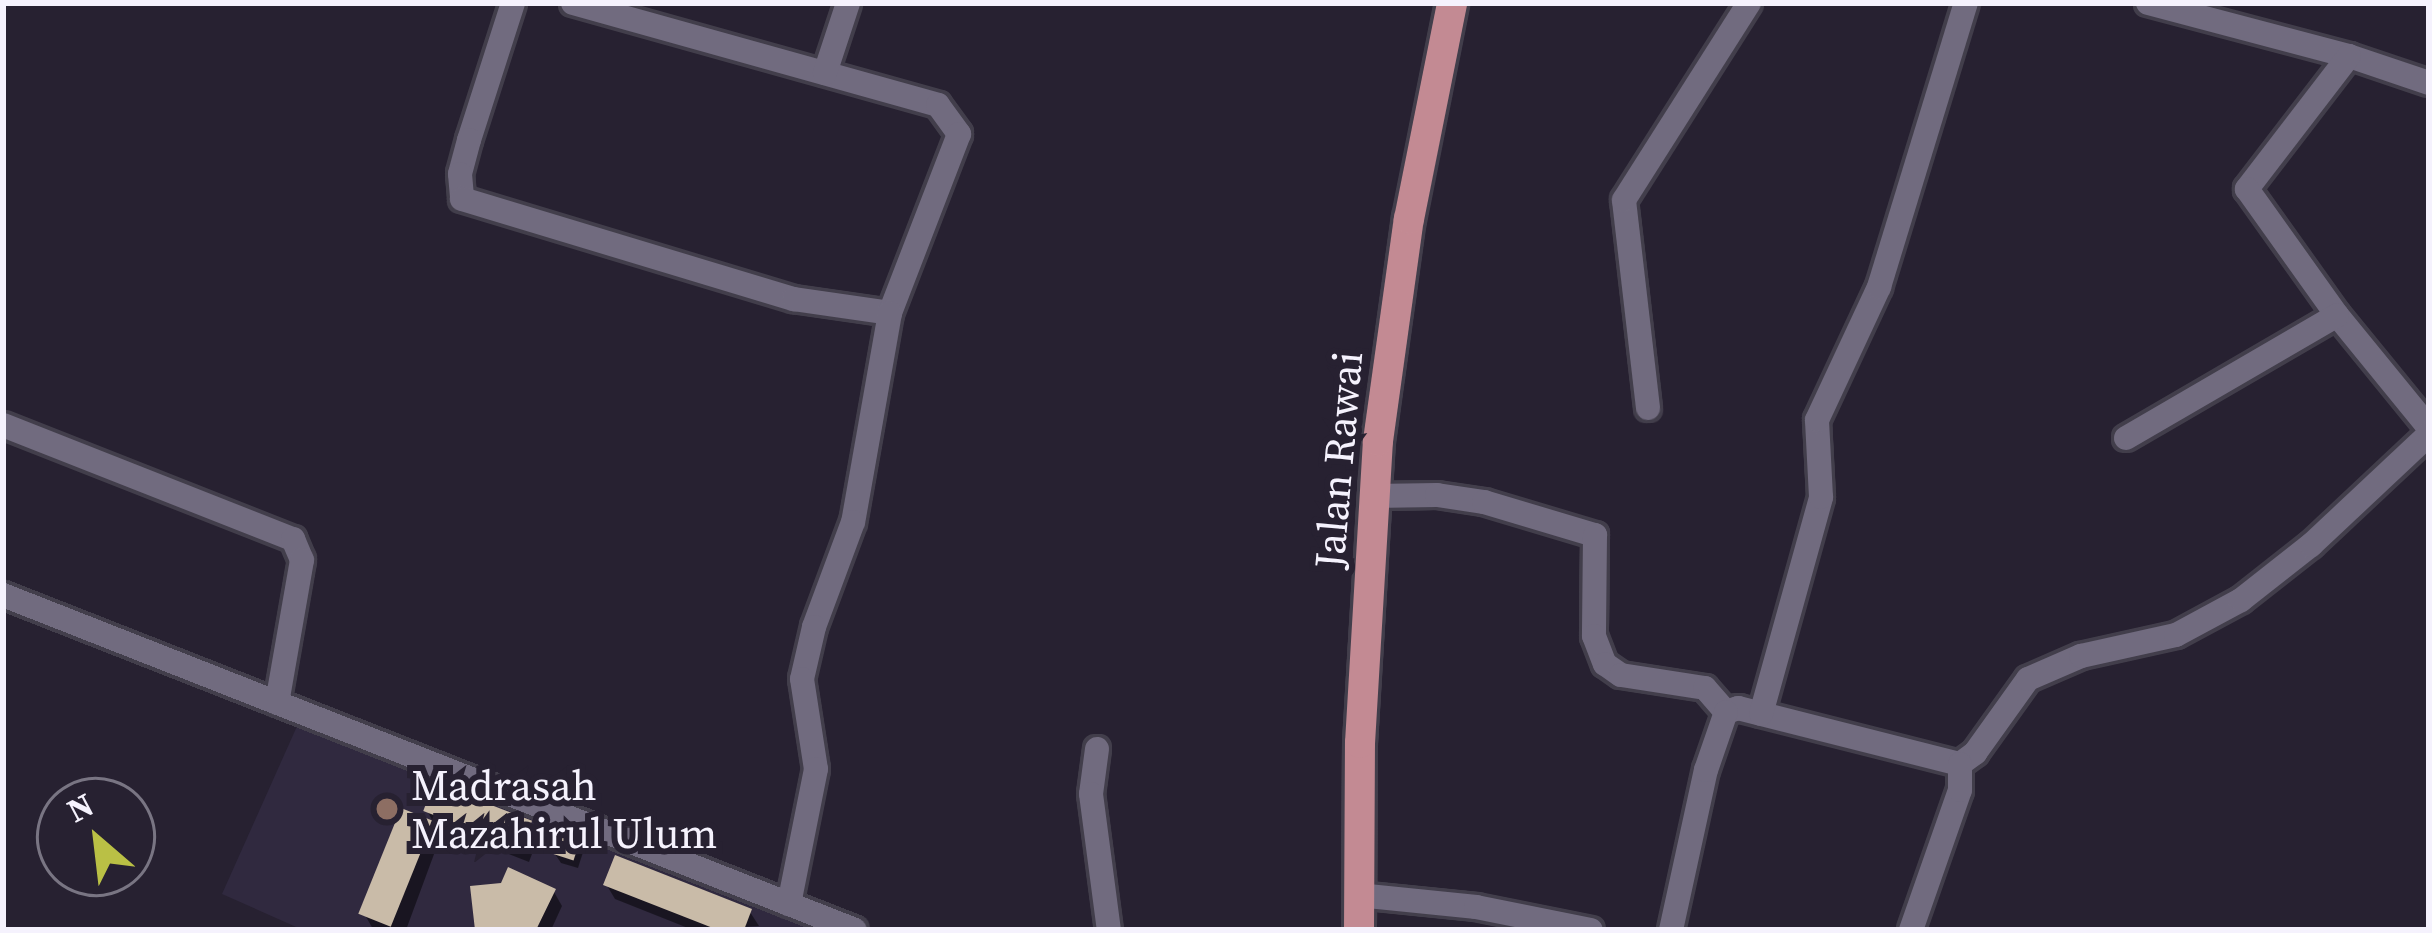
<!DOCTYPE html>
<html>
<head>
<meta charset="utf-8">
<style>
	body { margin:0 }
	#map { position:relative; width:2432px; height:933px; overflow:hidden; background:#272131; font-family:"Source Serif 4",serif }
	div>[style] { position:absolute }
	.built>* { inset:0; background:#30293f }
	.shadow>* { inset:0; background:#0007 }
	.building>* { inset:0; background:#c9bba8; transform-origin:0 0 }
	.roads { filter:drop-shadow(3px 0 #423e4b) drop-shadow(-3px 0 #423e4b) drop-shadow(0 3px #423e4b) drop-shadow(0 -3px #423e4b) }
	.minor>* { height:24px; margin:-12px; padding:0 12px; transform-origin:12px; border-radius:12px; background:#716b7f }
	.major>* { height:30px; margin:-15px; padding:0 15px; transform-origin:15px; border-radius:15px; background:#c38a93 }
	.dots>* { width:33px; height:33px; translate:-50% -50%; box-sizing:border-box; border:6px solid #272131; border-radius:50% }
	span { translate:-50% -50%; white-space:nowrap; text-align:center; line-height:1.15; -webkit-text-stroke:12px #272131; paint-order:stroke }
	.street-label { font-size:42px; color:#f5f2fd }
	.poi-label { font-size:42px; color:#f5f2fd }
	.left { translate:0 -50%; text-align:left }
	.frame { position:absolute; inset:0; border:6px solid #f5f2fd; pointer-events:none }
	.north { position:absolute; left:36px; top:777px; width:120px; height:120px; box-sizing:border-box; background:#272131; border:3px solid #797583; border-radius:50%; rotate:332deg; font-size:33px; font-weight:700; line-height:48px; text-align:center; color:#f5f2fd }
	.north::after { content:''; display:block; margin:auto; width:42px; height:54px; background:#bac045; clip-path:polygon(50% 0,100% 100%,50% 72%,0 100%) }
</style>
</head>
<body>
<div id="map">
	<div class="built">
		<div style="clip-path:polygon(298px 724px,822px 930px,303px 930px,222px 894px)"></div>
	</div>
	<div class="shadow">
		<div style="clip-path:polygon(427px 810px,530px 823px,538px 838px,529px 862px,432px 824px,440px 838px,406px 930px,373px 929px,365px 915px,403px 812px,434px 824px)"></div>
		<div style="clip-path:polygon(579px 840px,584px 849px,578px 868px,561px 863px,555px 854px)"></div>
		<div style="clip-path:polygon(606px 884px,750px 912px,759px 926px,693px 930px,615px 899px)"></div>
		<div style="clip-path:polygon(554px 892px,562px 906px,551px 930px,478px 930px)"></div>
	</div>
	<div class="building">
		<div style="left:434px;top:783px;width:105px;height:30px;rotate:21deg"></div>
		<div style="left:401px;top:808px;width:35px;height:114px;rotate:22deg"></div>
		<div style="left:560px;top:831px;width:22px;height:24px;rotate:18deg"></div>
		<div style="clip-path:polygon(615px 855px,752px 909px,744px 930px,718px 930px,603px 885px)"></div>
		<div style="clip-path:polygon(508px 867px,556px 889px,536px 930px,475px 930px,470px 886px,501px 883px)"></div>
	</div>
	<div class="roads">
		<div class="minor">
			<div style="left:513px;top:3px;width:144px;rotate:107.8deg"></div>
			<div style="left:469px;top:140px;width:35px;rotate:105deg"></div>
			<div style="left:460px;top:174px;width:25px;rotate:85deg"></div>
			<div style="left:462px;top:199px;width:347px;rotate:16.8deg"></div>
			<div style="left:794px;top:299px;width:97px;rotate:8.3deg"></div>
			<div style="left:573px;top:3px;width:379px;rotate:15.6deg"></div>
			<div style="left:938px;top:105px;width:36px;rotate:54deg"></div>
			<div style="left:959px;top:134px;width:192px;rotate:111.1deg"></div>
			<div style="left:890px;top:313px;width:212px;rotate:100deg"></div>
			<div style="left:853px;top:522px;width:112px;rotate:110.4deg"></div>
			<div style="left:814px;top:627px;width:53px;rotate:103deg"></div>
			<div style="left:802px;top:679px;width:91px;rotate:81.2deg"></div>
			<div style="left:816px;top:769px;width:138px;rotate:101.3deg"></div>
			<div style="left:2148px;top:3px;width:208px;rotate:14.8deg"></div>
			<div style="left:2349px;top:56px;width:84px;rotate:18.6deg"></div>
			<div style="left:2349px;top:56px;width:168px;rotate:127.5deg"></div>
			<div style="left:2247px;top:189px;width:155px;rotate:54.5deg"></div>
			<div style="left:2337px;top:315px;width:146px;rotate:50.8deg"></div>
			<div style="left:825px;top:73px;width:74px;rotate:-71.8deg"></div>
			<div style="left:1648px;top:408px;width:209px;rotate:-96.6deg"></div>
			<div style="left:1624px;top:200px;width:233px;rotate:-57.6deg"></div>
			<div style="left:3px;top:425px;width:312px;rotate:21.5deg"></div>
			<div style="left:293px;top:539px;width:23px;rotate:67deg"></div>
			<div style="left:302px;top:560px;width:145px;rotate:99.9deg"></div>
			<div style="left:2126px;top:438px;width:244px;rotate:-30.2deg"></div>
			<div style="left:1374px;top:496px;width:63px;rotate:-0.9deg"></div>
			<div style="left:1437px;top:495px;width:48px;rotate:8.5deg"></div>
			<div style="left:1484px;top:502px;width:116px;rotate:16.6deg"></div>
			<div style="left:1595px;top:535px;width:101px;rotate:90.6deg"></div>
			<div style="left:1594px;top:636px;width:30px;rotate:69deg"></div>
			<div style="left:1605px;top:664px;width:19px;rotate:35deg"></div>
			<div style="left:1621px;top:675px;width:85px;rotate:8.8deg"></div>
			<div style="left:1705px;top:688px;width:32px;rotate:49deg"></div>
			<div style="left:3px;top:595px;width:915px;rotate:21.46deg"></div>
			<div style="left:1726px;top:712px;width:13px;rotate:-18deg"></div>
			<div style="left:1738px;top:708px;width:229px;rotate:14.2deg"></div>
			<div style="left:1960px;top:764px;width:19px;rotate:-36deg"></div>
			<div style="left:1975px;top:753px;width:91px;rotate:-54.4deg"></div>
			<div style="left:2028px;top:679px;width:58px;rotate:-23.5deg"></div>
			<div style="left:2081px;top:656px;width:97px;rotate:-12.5deg"></div>
			<div style="left:2176px;top:635px;width:74px;rotate:-28.3deg"></div>
			<div style="left:2241px;top:600px;width:89px;rotate:-38.2deg"></div>
			<div style="left:2311px;top:545px;width:162px;rotate:-43.2deg"></div>
			<div style="left:1761px;top:714px;width:225px;rotate:-74.5deg"></div>
			<div style="left:1821px;top:497px;width:77px;rotate:-93deg"></div>
			<div style="left:1817px;top:420px;width:147px;rotate:-65deg"></div>
			<div style="left:1879px;top:287px;width:297px;rotate:-73deg"></div>
			<div style="left:1097px;top:749px;width:45px;rotate:97.6deg"></div>
			<div style="left:1091px;top:794px;width:137px;rotate:82.5deg"></div>
			<div style="left:1358px;top:895px;width:119px;rotate:5.8deg"></div>
			<div style="left:1476px;top:907px;width:117px;rotate:11.3deg"></div>
			<div style="left:1671px;top:930px;width:164px;rotate:-77.7deg"></div>
			<div style="left:1706px;top:770px;width:61px;rotate:-71deg"></div>
			<div style="left:1911px;top:930px;width:148px;rotate:-70.7deg"></div>
			<div style="left:1960px;top:790px;width:26px;rotate:-90deg"></div>
		</div>
		<div class="major">
			<div style="left:1359px;top:930px;width:187px;rotate:-89.7deg"></div>
			<div style="left:1360px;top:743px;width:303px;rotate:-86.6deg"></div>
			<div style="left:1378px;top:441px;width:224px;rotate:-82.1deg"></div>
			<div style="left:1409px;top:219px;width:220px;rotate:-78.7deg"></div>
		</div>
	</div>
	<div class="dots">
		<div style="left:387px;top:809px;background:#8d6e63"></div>
	</div>
	<div class="street-label">
		<span style="left:1338px;top:460px;rotate:-85deg">Jalan Rawai</span>
	</div>
	<div class="poi-label">
		<span class="left" style="left:411px;top:809px">Madrasah<br>Mazahirul Ulum</span>
	</div>
	<div class="frame"></div>
	<div class="north">N</div>
</div>
</body>
</html>
